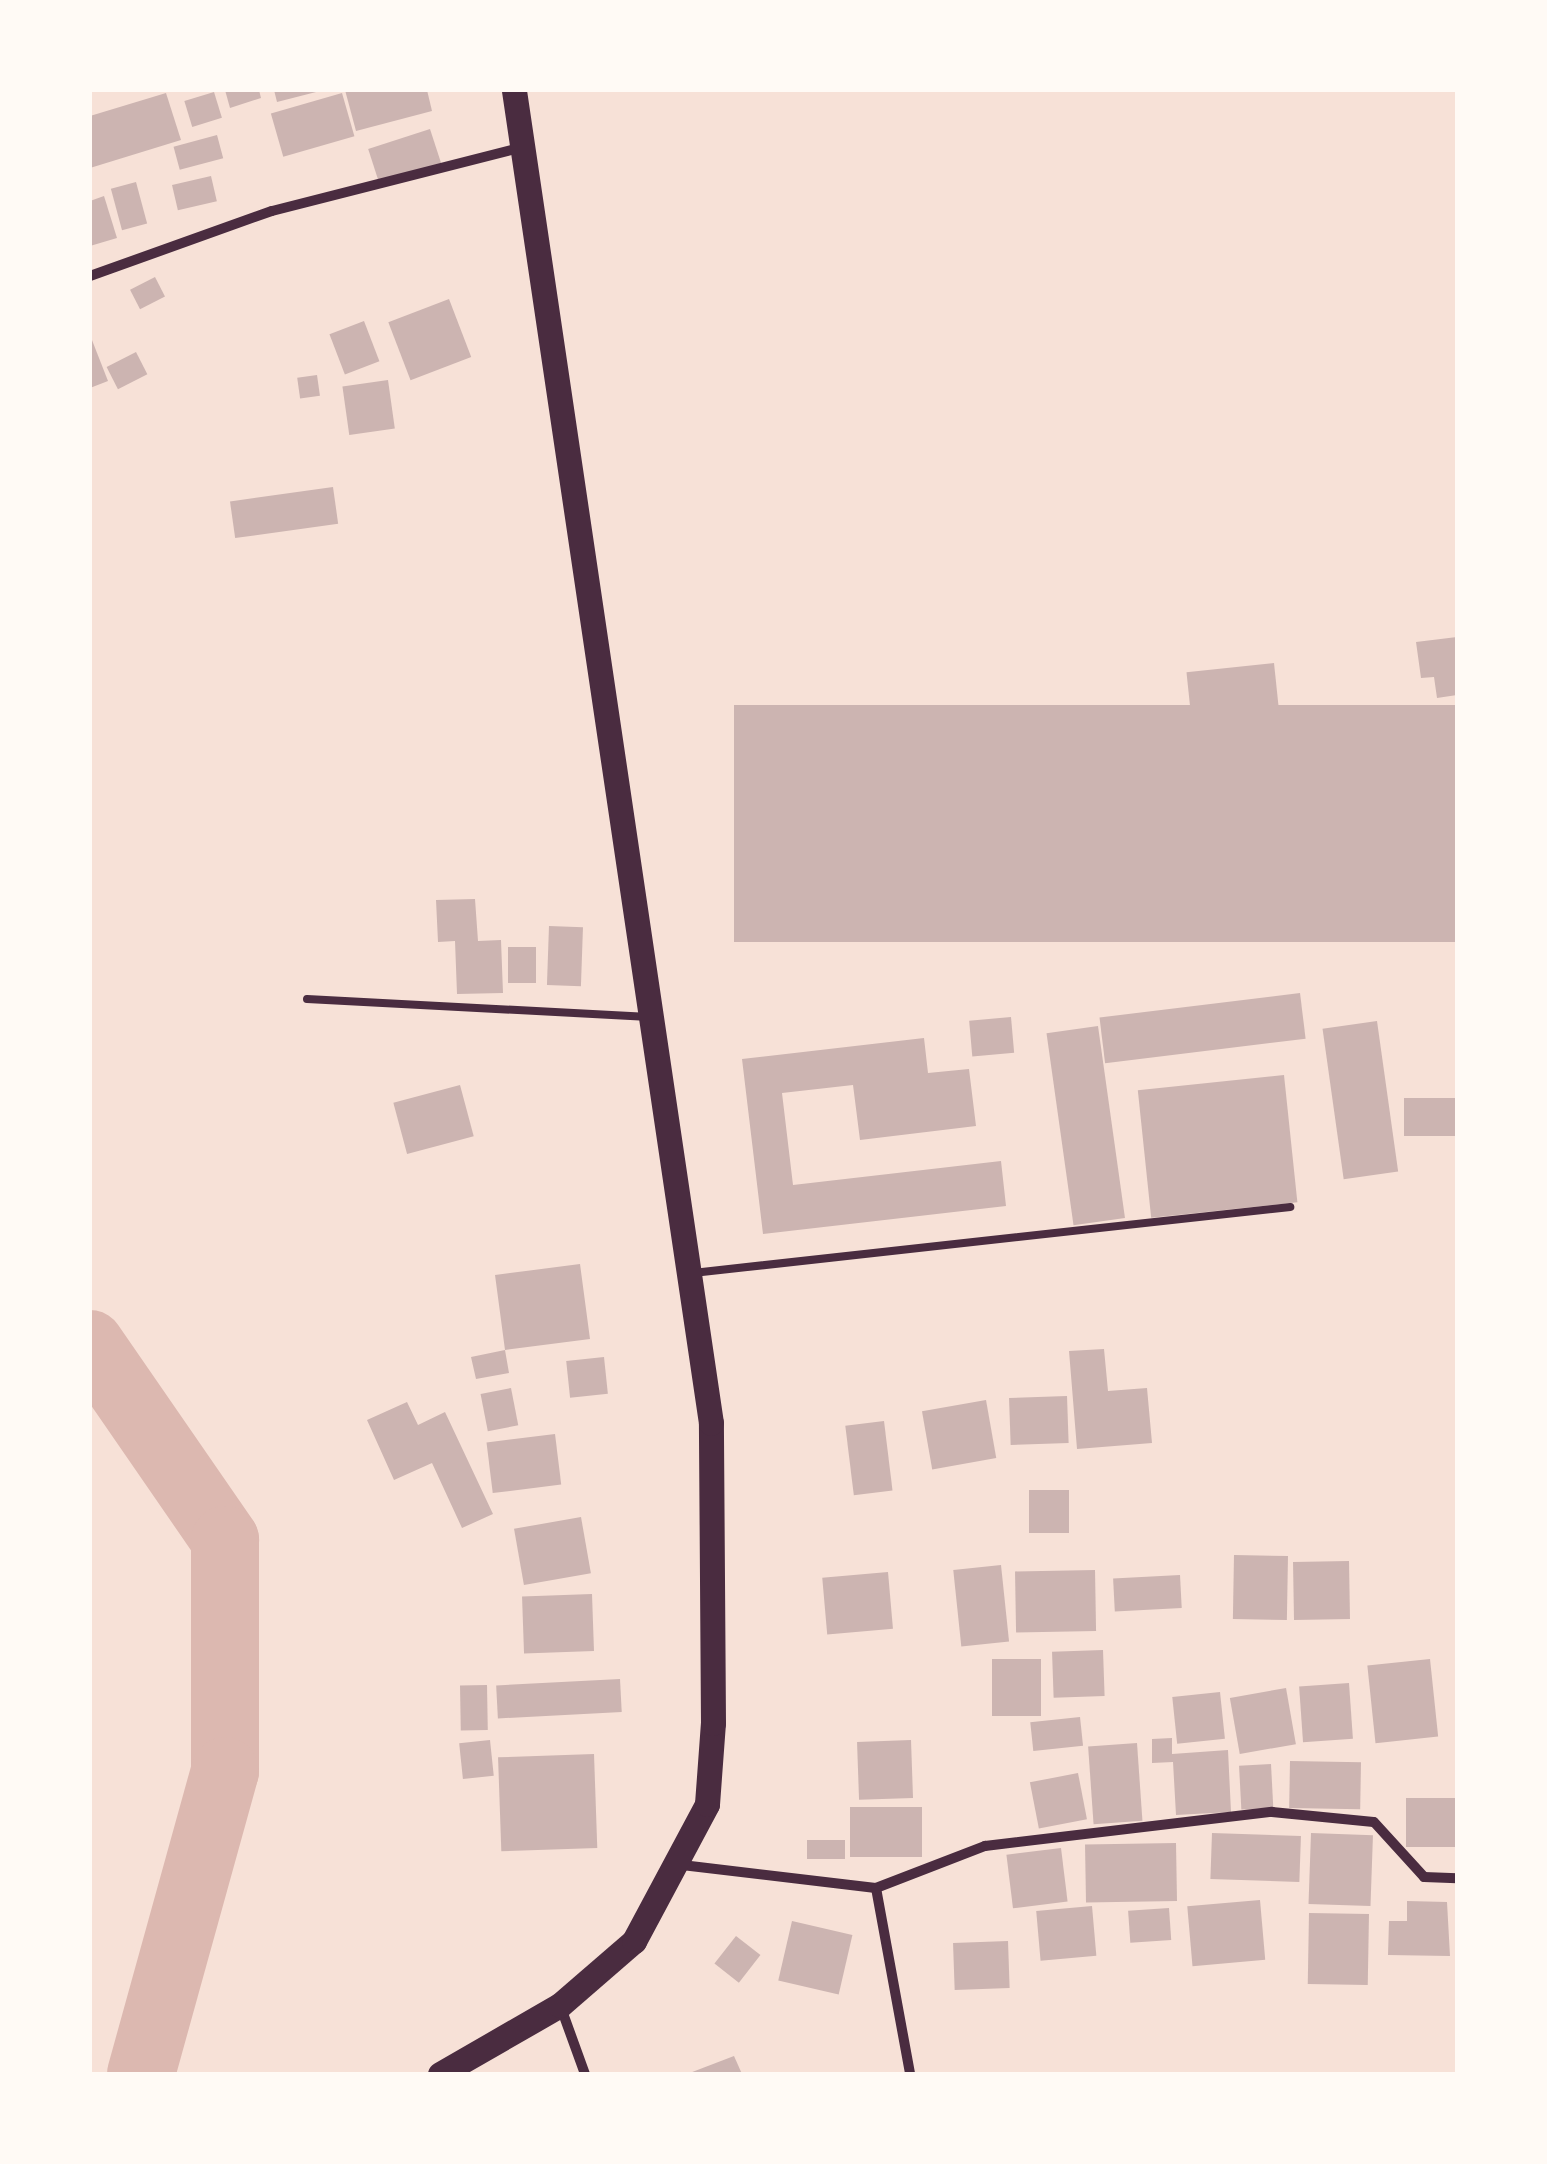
<!DOCTYPE html>
<html>
<head>
<meta charset="utf-8">
<style>
	body { margin:0 }
	#map { position:relative; width:1547px; height:2164px; overflow:hidden; background:#f7e1d7; font-family:"Varela Round",sans-serif }
	div>[style] { position:absolute }
	.river>* { height:68px; margin:-34px; padding:0 34px; transform-origin:34px; border-radius:34px; background:#dcb8b0 }
	.building>* { inset:0; background:#ccb4b1; transform-origin:0 0 }
	.service>* { height:8px; margin:-4px; padding:0 4px; transform-origin:4px; border-radius:4px; background:#4a2c40 }
	.minor>* { height:10px; margin:-5px; padding:0 5px; transform-origin:5px; border-radius:5px; background:#4a2c40 }
	.trunk>* { height:25px; margin:-12.5px; padding:0 12.5px; transform-origin:12.5px; border-radius:12.5px; background:#4a2c40 }
	span { translate:-50% -50%; white-space:nowrap; text-align:center; line-height:1.15; -webkit-text-stroke:10px #fffaf5; paint-order:stroke }
	.frame { position:absolute; inset:0; border:92px solid #fffaf5; pointer-events:none }
</style>
</head>
<body>
<div id="map">
	<div class="river">
		<div style="left:90px;top:1344px;width:238px;rotate:55.4deg"></div>
		<div style="left:225px;top:1540px;width:231px;rotate:90deg"></div>
		<div style="left:225px;top:1771px;width:314px;rotate:105.5deg"></div>
	</div>
	<div class="building">
		<div style="clip-path:polygon(225px 90px,259px 90px,261px 98px,230px 108px)"></div>
		<div style="clip-path:polygon(274px 90px,319px 90px,320px 91px,277px 102px)"></div>
		<div style="clip-path:polygon(345px 90px,427px 90px,432px 111px,356px 131px)"></div>
		<div style="left:214px;top:92px;width:27px;height:31px;rotate:73deg"></div>
		<div style="clip-path:polygon(166px 93px,181px 140px,90px 168px,90px 116px)"></div>
		<div style="left:342px;top:93px;width:45px;height:74px;rotate:74deg"></div>
		<div style="left:430px;top:129px;width:40px;height:65px;rotate:72deg"></div>
		<div style="left:217px;top:135px;width:24px;height:45px;rotate:75deg"></div>
		<div style="left:211px;top:176px;width:26px;height:40px;rotate:77deg"></div>
		<div style="left:136px;top:182px;width:43px;height:26px;rotate:75deg"></div>
		<div style="clip-path:polygon(104px 196px,117px 238px,90px 246px,90px 201px)"></div>
		<div style="left:155px;top:277px;width:22px;height:28px;rotate:63deg"></div>
		<div style="left:449px;top:299px;width:62px;height:65px;rotate:69deg"></div>
		<div style="left:364px;top:321px;width:43px;height:37px;rotate:69deg"></div>
		<div style="clip-path:polygon(90px 335px,108px 381px,90px 388px)"></div>
		<div style="left:136px;top:352px;width:25px;height:33px;rotate:63deg"></div>
		<div style="left:317px;top:375px;width:21px;height:20px;rotate:82deg"></div>
		<div style="left:388px;top:380px;width:49px;height:46px;rotate:82deg"></div>
		<div style="left:333px;top:487px;width:37px;height:104px;rotate:82deg"></div>
		<div style="clip-path:polygon(1457px 637px,1457px 695px,1437px 698px,1434px 677px,1421px 678px,1416px 642px)"></div>
		<div style="left:1274px;top:663px;width:54px;height:88px;rotate:84deg"></div>
		<div style="left:1457px;top:705px;width:237px;height:723px;rotate:90deg"></div>
		<div style="clip-path:polygon(475px 899px,478px 941px,501px 940px,503px 993px,457px 994px,455px 941px,438px 942px,436px 900px)"></div>
		<div style="left:549px;top:926px;width:34px;height:59px;rotate:2deg"></div>
		<div style="left:508px;top:947px;width:28px;height:36px"></div>
		<div style="left:1300px;top:993px;width:46px;height:202px;rotate:83deg"></div>
		<div style="left:1011px;top:1017px;width:36px;height:42px;rotate:85deg"></div>
		<div style="left:1377px;top:1021px;width:152px;height:55px;rotate:82deg"></div>
		<div style="left:1098px;top:1026px;width:194px;height:52px;rotate:82deg"></div>
		<div style="clip-path:polygon(924px 1038px,928px 1073px,969px 1069px,976px 1126px,860px 1140px,853px 1085px,782px 1093px,793px 1185px,1001px 1161px,1006px 1206px,763px 1234px,742px 1059px)"></div>
		<div style="left:1284px;top:1075px;width:128px;height:147px;rotate:84deg"></div>
		<div style="left:460px;top:1085px;width:53px;height:69px;rotate:75deg"></div>
		<div style="left:1457px;top:1098px;width:38px;height:53px;rotate:90deg"></div>
		<div style="clip-path:polygon(580px 1264px,590px 1339px,505px 1350px,509px 1373px,476px 1379px,471px 1357px,505px 1350px,495px 1275px)"></div>
		<div style="clip-path:polygon(1104px 1349px,1108px 1391px,1147px 1388px,1152px 1443px,1077px 1449px,1069px 1351px)"></div>
		<div style="left:604px;top:1357px;width:37px;height:38px;rotate:84deg"></div>
		<div style="left:511px;top:1388px;width:38px;height:31px;rotate:79deg"></div>
		<div style="left:1067px;top:1396px;width:47px;height:58px;rotate:88deg"></div>
		<div style="left:986px;top:1400px;width:59px;height:65px;rotate:80deg"></div>
		<div style="clip-path:polygon(407px 1402px,418px 1425px,445px 1412px,493px 1514px,462px 1528px,432px 1463px,394px 1480px,367px 1420px)"></div>
		<div style="left:884px;top:1421px;width:70px;height:39px;rotate:83deg"></div>
		<div style="left:555px;top:1434px;width:51px;height:69px;rotate:83deg"></div>
		<div style="left:1069px;top:1490px;width:43px;height:40px;rotate:90deg"></div>
		<div style="left:581px;top:1517px;width:57px;height:68px;rotate:80deg"></div>
		<div style="left:1234px;top:1555px;width:54px;height:64px;rotate:1deg"></div>
		<div style="left:1349px;top:1561px;width:58px;height:56px;rotate:89deg"></div>
		<div style="left:1001px;top:1565px;width:77px;height:48px;rotate:84deg"></div>
		<div style="left:1095px;top:1570px;width:61px;height:80px;rotate:89deg"></div>
		<div style="left:888px;top:1572px;width:57px;height:66px;rotate:85deg"></div>
		<div style="left:1180px;top:1575px;width:33px;height:67px;rotate:87deg"></div>
		<div style="left:592px;top:1594px;width:57px;height:70px;rotate:88deg"></div>
		<div style="left:1103px;top:1650px;width:46px;height:51px;rotate:88deg"></div>
		<div style="left:992px;top:1659px;width:49px;height:57px"></div>
		<div style="left:1430px;top:1659px;width:78px;height:63px;rotate:84deg"></div>
		<div style="left:620px;top:1679px;width:33px;height:124px;rotate:87deg"></div>
		<div style="left:1349px;top:1683px;width:56px;height:50px;rotate:86deg"></div>
		<div style="left:487px;top:1685px;width:45px;height:27px;rotate:89deg"></div>
		<div style="left:1286px;top:1688px;width:57px;height:57px;rotate:80deg"></div>
		<div style="left:1220px;top:1692px;width:47px;height:48px;rotate:84deg"></div>
		<div style="left:1080px;top:1717px;width:29px;height:50px;rotate:84deg"></div>
		<div style="clip-path:polygon(1172px 1738px,1172px 1754px,1228px 1750px,1231px 1812px,1176px 1815px,1173px 1762px,1152px 1763px,1152px 1739px)"></div>
		<div style="left:490px;top:1740px;width:36px;height:31px;rotate:84deg"></div>
		<div style="left:911px;top:1740px;width:58px;height:54px;rotate:88deg"></div>
		<div style="left:1137px;top:1743px;width:78px;height:49px;rotate:86deg"></div>
		<div style="left:594px;top:1754px;width:94px;height:96px;rotate:88deg"></div>
		<div style="left:1290px;top:1761px;width:71px;height:47px;rotate:1deg"></div>
		<div style="left:1271px;top:1764px;width:44px;height:32px;rotate:87deg"></div>
		<div style="left:1078px;top:1773px;width:47px;height:49px;rotate:79deg"></div>
		<div style="left:1457px;top:1798px;width:49px;height:51px;rotate:90deg"></div>
		<div style="left:850px;top:1807px;width:72px;height:50px"></div>
		<div style="left:1212px;top:1833px;width:89px;height:46px;rotate:2deg"></div>
		<div style="left:1311px;top:1833px;width:62px;height:71px;rotate:2deg"></div>
		<div style="left:807px;top:1840px;width:38px;height:19px"></div>
		<div style="left:1176px;top:1843px;width:58px;height:91px;rotate:89deg"></div>
		<div style="left:1061px;top:1848px;width:54px;height:55px;rotate:83deg"></div>
		<div style="left:1260px;top:1900px;width:60px;height:73px;rotate:85deg"></div>
		<div style="clip-path:polygon(1407px 1901px,1447px 1902px,1450px 1956px,1388px 1955px,1389px 1921px,1407px 1921px)"></div>
		<div style="left:1092px;top:1906px;width:50px;height:56px;rotate:85deg"></div>
		<div style="left:1169px;top:1908px;width:32px;height:41px;rotate:86deg"></div>
		<div style="left:1309px;top:1913px;width:60px;height:71px;rotate:1deg"></div>
		<div style="left:792px;top:1921px;width:62px;height:61px;rotate:13deg"></div>
		<div style="left:736px;top:1936px;width:31px;height:35px;rotate:38deg"></div>
		<div style="left:1008px;top:1941px;width:47px;height:55px;rotate:88deg"></div>
		<div style="clip-path:polygon(734px 2056px,742px 2074px,687px 2074px)"></div>
	</div>
	<div class="service">
		<div style="left:307px;top:999px;width:338px;rotate:3deg"></div>
		<div style="left:693px;top:1273px;width:601px;rotate:-6.31deg"></div>
	</div>
	<div class="minor">
		<div style="left:90px;top:276px;width:193px;rotate:-19.7deg"></div>
		<div style="left:272px;top:211px;width:256px;rotate:-14.3deg"></div>
		<div style="left:682px;top:1865px;width:195px;rotate:6.8deg"></div>
		<div style="left:876px;top:1888px;width:117px;rotate:-21.1deg"></div>
		<div style="left:985px;top:1846px;width:289px;rotate:-6.8deg"></div>
		<div style="left:1272px;top:1812px;width:102px;rotate:5.6deg"></div>
		<div style="left:1374px;top:1822px;width:74px;rotate:47.7deg"></div>
		<div style="left:1424px;top:1877px;width:33px;rotate:2deg"></div>
		<div style="left:876px;top:1888px;width:189px;rotate:79.6deg"></div>
		<div style="left:560px;top:2005px;width:73px;rotate:70.1deg"></div>
	</div>
	<div class="trunk">
		<div style="left:440px;top:2074px;width:138px;rotate:-29.9deg"></div>
		<div style="left:560px;top:2005px;width:98px;rotate:-40.9deg"></div>
		<div style="left:634px;top:1941px;width:155px;rotate:-61.9deg"></div>
		<div style="left:707px;top:1804px;width:81px;rotate:-85.8deg"></div>
		<div style="left:713px;top:1723px;width:300px;rotate:-90.4deg"></div>
		<div style="left:711px;top:1423px;width:1347px;rotate:-98.41deg"></div>
	</div>
	<div class="frame"></div>
</div>
</body>
</html>
